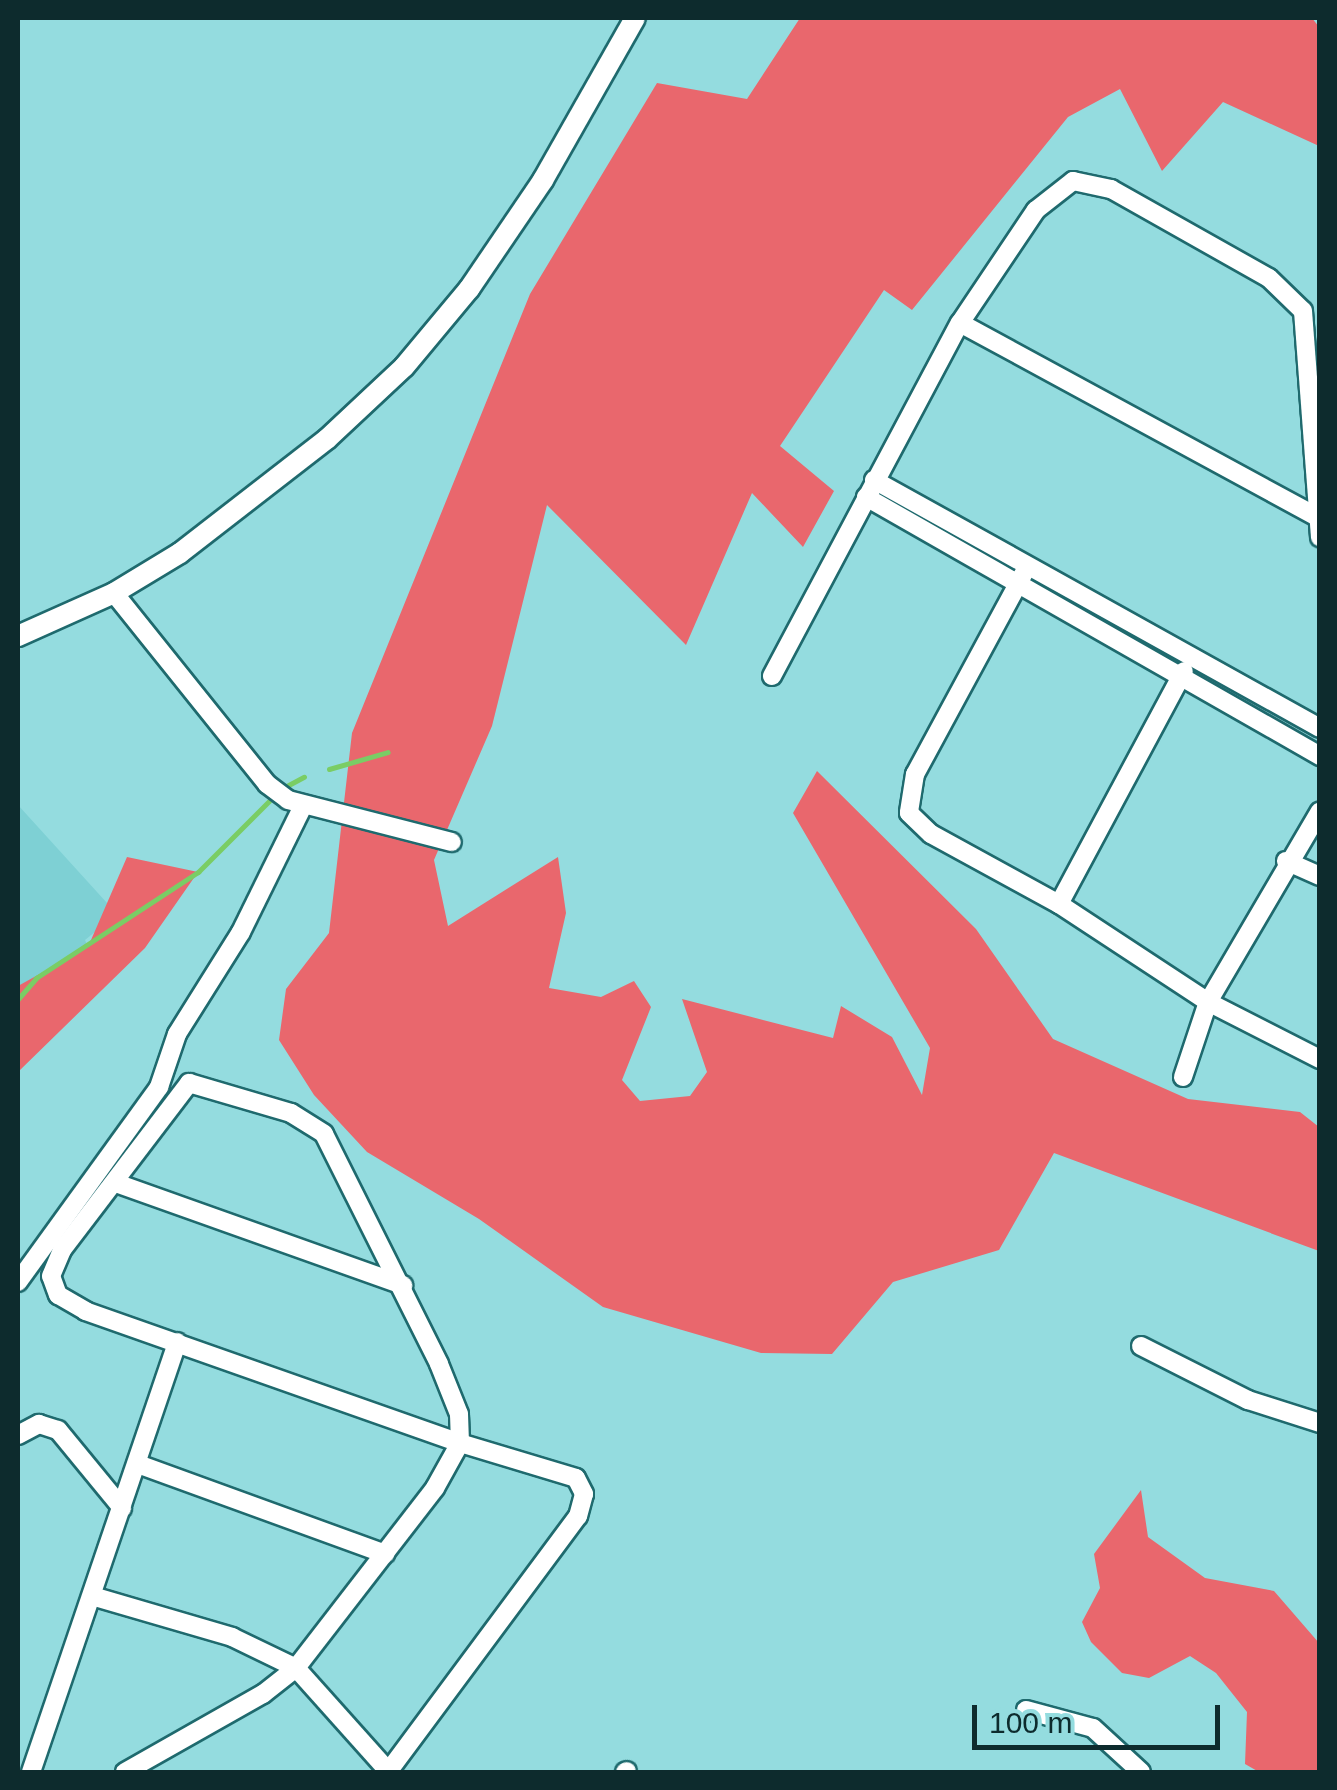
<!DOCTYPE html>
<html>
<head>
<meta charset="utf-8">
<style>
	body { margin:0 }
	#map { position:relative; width:1337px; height:1790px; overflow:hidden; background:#94dcdf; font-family:Helvetica,sans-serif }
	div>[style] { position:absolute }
	.built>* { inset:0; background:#7ed0d4 }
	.forest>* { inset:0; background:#e9676d }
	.stream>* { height:5px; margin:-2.5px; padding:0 2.5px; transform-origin:2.5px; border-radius:2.5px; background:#7acd65 }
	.roads { filter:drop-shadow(2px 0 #1f6a6e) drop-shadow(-2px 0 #1f6a6e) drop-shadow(0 2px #1f6a6e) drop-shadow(0 -2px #1f6a6e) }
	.minor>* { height:18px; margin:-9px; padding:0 9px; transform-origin:9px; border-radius:9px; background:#fff }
	.tertiary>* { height:20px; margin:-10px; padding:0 10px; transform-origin:10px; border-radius:10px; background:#fff }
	span { translate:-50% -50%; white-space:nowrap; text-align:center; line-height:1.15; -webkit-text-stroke:9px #94dcdf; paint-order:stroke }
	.frame { position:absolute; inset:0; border:20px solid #0d2b2d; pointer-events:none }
	.scale { position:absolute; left:972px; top:1705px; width:248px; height:45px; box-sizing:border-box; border:5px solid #0d2b2d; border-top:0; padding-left:12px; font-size:30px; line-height:35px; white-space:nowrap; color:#0d2b2d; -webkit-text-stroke:8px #94dcdf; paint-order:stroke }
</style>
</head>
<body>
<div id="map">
	<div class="built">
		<div style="clip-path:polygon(18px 805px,117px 914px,85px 940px,88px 947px,18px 991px)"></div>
	</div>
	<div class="forest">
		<div style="clip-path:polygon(800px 18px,1312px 18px,1319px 27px,1319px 146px,1223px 102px,1162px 171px,1120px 89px,1068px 117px,912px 310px,884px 290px,780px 446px,834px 491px,803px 547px,752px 493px,686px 645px,547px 505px,492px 726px,434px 860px,448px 926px,558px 857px,566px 913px,549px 988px,601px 997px,634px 981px,651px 1007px,622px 1080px,640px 1101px,690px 1096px,707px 1072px,682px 999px,833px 1038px,841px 1006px,892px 1037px,922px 1095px,930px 1048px,793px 813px,817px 771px,976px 929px,1053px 1039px,1188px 1099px,1300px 1112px,1319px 1127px,1319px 1251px,1054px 1153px,999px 1250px,893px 1282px,832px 1354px,761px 1353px,603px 1307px,479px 1219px,367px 1152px,314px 1095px,279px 1040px,286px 989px,329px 933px,352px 733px,530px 294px,657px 83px,747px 99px)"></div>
		<div style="clip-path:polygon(127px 857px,198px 872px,145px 948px,18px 1072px,18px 986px,88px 947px)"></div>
		<div style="clip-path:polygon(1141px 1490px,1148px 1537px,1205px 1578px,1274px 1591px,1319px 1643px,1319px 1772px,1259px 1772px,1245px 1764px,1247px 1712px,1216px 1673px,1190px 1656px,1149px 1678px,1122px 1673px,1091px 1642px,1082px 1622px,1100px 1588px,1094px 1554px)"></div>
	</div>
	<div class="stream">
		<div style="left:329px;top:769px;width:61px;rotate:-16.1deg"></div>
		<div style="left:281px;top:789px;width:26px;rotate:-28deg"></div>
		<div style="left:18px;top:999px;width:28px;rotate:-49deg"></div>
		<div style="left:36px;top:978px;width:194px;rotate:-33.2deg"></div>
		<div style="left:198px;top:872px;width:106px;rotate:-45deg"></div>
	</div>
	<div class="roads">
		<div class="minor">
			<div style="left:960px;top:323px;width:404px;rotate:28.5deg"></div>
			<div style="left:874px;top:480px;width:510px;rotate:29.08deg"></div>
			<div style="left:866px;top:497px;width:523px;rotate:29.7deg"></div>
			<div style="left:1026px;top:569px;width:233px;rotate:118.4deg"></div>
			<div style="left:915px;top:774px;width:39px;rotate:99deg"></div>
			<div style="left:909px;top:813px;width:30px;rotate:44deg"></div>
			<div style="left:931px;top:834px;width:146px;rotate:28.7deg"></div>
			<div style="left:1059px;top:904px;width:178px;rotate:33.3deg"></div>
			<div style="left:1208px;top:1002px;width:126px;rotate:27deg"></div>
			<div style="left:114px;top:593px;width:245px;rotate:51.3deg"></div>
			<div style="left:267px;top:784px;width:26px;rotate:37deg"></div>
			<div style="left:288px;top:800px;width:169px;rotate:14.4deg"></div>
			<div style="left:772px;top:676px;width:400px;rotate:-62deg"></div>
			<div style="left:960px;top:323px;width:136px;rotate:-56.1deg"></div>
			<div style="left:1036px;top:210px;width:47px;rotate:-38.1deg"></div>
			<div style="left:1073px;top:181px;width:39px;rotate:12deg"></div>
			<div style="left:1111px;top:189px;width:181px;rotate:29.4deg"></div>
			<div style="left:1269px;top:278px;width:47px;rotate:44.1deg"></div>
			<div style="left:1303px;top:311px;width:227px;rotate:85.7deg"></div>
			<div style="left:1286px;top:861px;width:37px;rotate:24deg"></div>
			<div style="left:1059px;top:904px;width:264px;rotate:-61.8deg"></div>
			<div style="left:1183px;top:1077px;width:79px;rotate:-71.6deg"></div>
			<div style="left:1208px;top:1002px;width:221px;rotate:-59.6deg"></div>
			<div style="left:189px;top:1083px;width:106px;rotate:16.4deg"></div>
			<div style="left:291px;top:1113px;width:39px;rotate:32deg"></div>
			<div style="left:324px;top:1134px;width:257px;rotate:63.4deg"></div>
			<div style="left:439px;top:1364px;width:54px;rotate:68.2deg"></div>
			<div style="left:459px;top:1414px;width:29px;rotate:88deg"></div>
			<div style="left:460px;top:1443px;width:397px;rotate:-160.6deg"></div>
			<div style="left:86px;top:1311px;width:32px;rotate:-150deg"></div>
			<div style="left:58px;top:1295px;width:20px;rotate:-110deg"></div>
			<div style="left:51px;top:1276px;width:28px;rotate:-67deg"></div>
			<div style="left:62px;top:1250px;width:210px;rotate:-52.7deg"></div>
			<div style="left:116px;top:1183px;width:305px;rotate:19.6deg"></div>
			<div style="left:18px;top:1282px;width:241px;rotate:-54.1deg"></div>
			<div style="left:159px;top:1087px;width:56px;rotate:-71.2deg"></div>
			<div style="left:177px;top:1034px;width:120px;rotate:-57.9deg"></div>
			<div style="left:241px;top:932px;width:140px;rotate:-63.8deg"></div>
			<div style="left:1141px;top:1346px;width:120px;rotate:26.8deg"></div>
			<div style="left:1248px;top:1400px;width:76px;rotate:17.7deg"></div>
			<div style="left:18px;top:1435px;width:24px;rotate:-28deg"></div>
			<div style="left:39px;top:1424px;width:20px;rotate:18deg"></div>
			<div style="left:58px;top:1430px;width:101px;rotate:50.6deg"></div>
			<div style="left:138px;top:1464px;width:263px;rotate:20deg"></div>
			<div style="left:92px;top:1596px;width:146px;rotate:16.3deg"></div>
			<div style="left:232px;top:1637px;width:71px;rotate:25.8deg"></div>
			<div style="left:296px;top:1668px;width:140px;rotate:48.2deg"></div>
			<div style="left:1026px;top:1710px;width:69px;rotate:15deg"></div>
			<div style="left:1093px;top:1728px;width:65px;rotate:42.5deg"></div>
			<div style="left:31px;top:1772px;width:454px;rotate:-71.2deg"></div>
			<div style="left:125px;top:1772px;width:159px;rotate:-29.5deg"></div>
			<div style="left:263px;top:1694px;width:42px;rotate:-38.2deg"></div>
			<div style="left:296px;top:1668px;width:227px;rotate:-52.3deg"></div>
			<div style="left:435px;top:1488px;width:51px;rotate:-60.9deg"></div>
			<div style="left:460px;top:1443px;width:121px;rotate:16.8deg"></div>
			<div style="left:576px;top:1478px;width:18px;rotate:63deg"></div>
			<div style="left:584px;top:1494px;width:23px;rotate:105deg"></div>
			<div style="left:578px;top:1516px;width:319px;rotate:126.6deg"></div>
			<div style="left:625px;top:1772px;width:2px;rotate:-27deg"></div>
		</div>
		<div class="tertiary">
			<div style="left:18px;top:636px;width:105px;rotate:-24.1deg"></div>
			<div style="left:114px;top:593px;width:77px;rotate:-31.2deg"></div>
			<div style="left:180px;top:553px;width:186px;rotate:-37.8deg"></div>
			<div style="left:327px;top:439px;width:105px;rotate:-43.1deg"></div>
			<div style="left:404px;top:367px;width:102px;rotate:-50.2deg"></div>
			<div style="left:469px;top:289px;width:132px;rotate:-55.8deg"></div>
			<div style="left:543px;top:180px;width:186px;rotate:-60.4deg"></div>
		</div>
	</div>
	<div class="frame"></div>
	<div class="scale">100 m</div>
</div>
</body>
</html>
